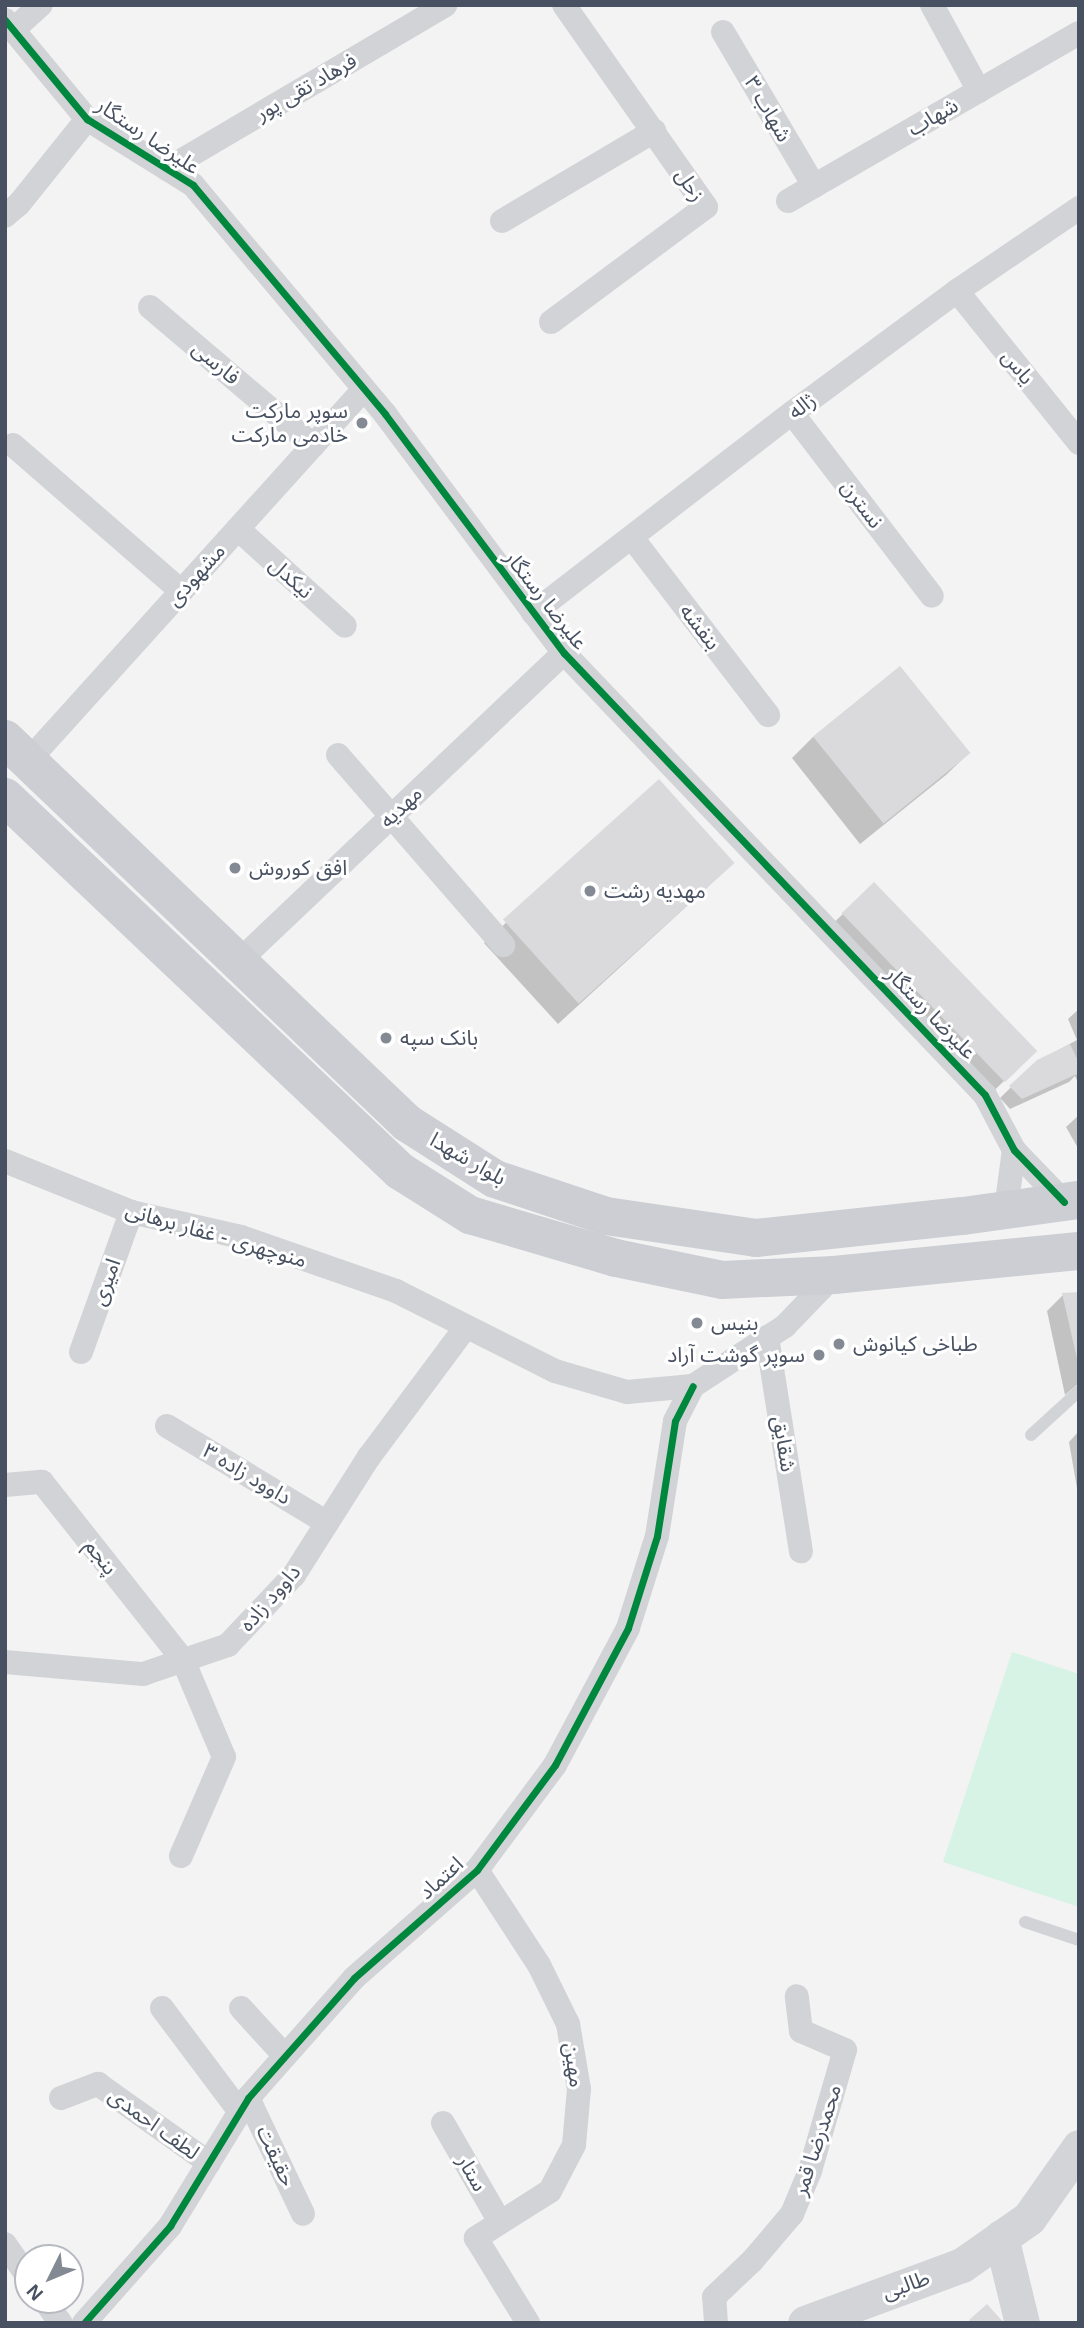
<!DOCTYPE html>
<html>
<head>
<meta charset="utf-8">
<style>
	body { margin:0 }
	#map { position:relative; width:1084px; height:2328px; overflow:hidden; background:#f3f3f3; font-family:Helvetica,"Noto Sans Arabic",sans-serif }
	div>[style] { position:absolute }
	.green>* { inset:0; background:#d6f3e6 }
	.shadow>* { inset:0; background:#0003; transform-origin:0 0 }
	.building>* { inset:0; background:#dadadc; transform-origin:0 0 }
	.service>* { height:12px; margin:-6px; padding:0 6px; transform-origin:6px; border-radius:6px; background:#d1d3d6 }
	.minor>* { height:24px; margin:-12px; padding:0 12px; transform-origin:12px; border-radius:12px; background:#d1d3d6 }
	.secondary>* { height:35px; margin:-17.5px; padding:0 17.5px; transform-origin:17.5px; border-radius:17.5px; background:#d2d4d7 }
	.primary>* { height:38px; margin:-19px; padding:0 19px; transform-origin:19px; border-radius:19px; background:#ccced3 }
	.cycleway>* { height:7px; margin:-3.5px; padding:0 3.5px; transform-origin:3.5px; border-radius:3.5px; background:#00873e }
	.dots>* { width:19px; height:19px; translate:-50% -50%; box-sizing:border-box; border:4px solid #fff; border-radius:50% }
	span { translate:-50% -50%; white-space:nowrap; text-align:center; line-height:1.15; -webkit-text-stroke:6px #fff; paint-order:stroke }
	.street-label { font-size:21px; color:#485161 }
	.poi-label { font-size:21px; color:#485161 }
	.right { translate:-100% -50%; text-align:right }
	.left { translate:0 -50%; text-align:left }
	.frame { position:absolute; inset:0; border:7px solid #485161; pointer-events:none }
	.north { position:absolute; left:14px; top:2244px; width:70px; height:70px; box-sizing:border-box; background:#fff; border:2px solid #b6b9c0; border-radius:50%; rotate:227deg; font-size:19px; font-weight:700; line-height:28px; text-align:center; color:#485161 }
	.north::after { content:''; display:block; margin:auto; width:24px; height:32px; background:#848a94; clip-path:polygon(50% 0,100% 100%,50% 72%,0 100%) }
</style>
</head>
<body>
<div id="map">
	<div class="green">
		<div style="clip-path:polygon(1012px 1652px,1079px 1674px,1079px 1907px,943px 1862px)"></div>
	</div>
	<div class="shadow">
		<div style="clip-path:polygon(813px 737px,968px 754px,946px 775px,860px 844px,792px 758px)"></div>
		<div style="clip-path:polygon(659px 781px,711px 884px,558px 1024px,484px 943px)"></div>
		<div style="left:874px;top:884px;width:232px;height:66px;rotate:46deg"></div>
		<div style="clip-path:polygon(1079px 1009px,1079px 1085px,1075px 1076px,1069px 1082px,1010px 1109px,1000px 1098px,1038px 1061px,1077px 1040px,1068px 1019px)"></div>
		<div style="clip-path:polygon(1079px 1115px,1079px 1150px,1066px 1127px)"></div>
		<div style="clip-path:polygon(1079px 1294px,1079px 1383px,1065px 1395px,1047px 1311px,1063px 1295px)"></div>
		<div style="clip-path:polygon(1079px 1431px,1079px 1500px,1069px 1442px)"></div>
	</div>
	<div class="building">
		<div style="left:900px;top:666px;width:112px;height:112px;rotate:51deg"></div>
		<div style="left:659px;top:779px;width:113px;height:210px;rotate:48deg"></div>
		<div style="left:874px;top:882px;width:235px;height:45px;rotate:46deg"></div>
		<div style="clip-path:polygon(1070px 1044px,1079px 1063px,1079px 1073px,1022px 1099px,1009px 1086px,1037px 1060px)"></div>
		<div style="clip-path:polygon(1079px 1292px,1079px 1363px,1078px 1363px,1062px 1293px)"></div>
		<div style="clip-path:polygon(987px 2304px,1004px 2323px,971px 2323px,969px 2320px)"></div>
	</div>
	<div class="service">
		<div style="left:1031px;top:1435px;width:65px;rotate:-42.5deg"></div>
		<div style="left:1025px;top:1922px;width:57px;rotate:18.4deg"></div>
	</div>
	<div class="minor">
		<div style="left:932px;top:5px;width:98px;rotate:61.3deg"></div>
		<div style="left:5px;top:20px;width:129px;rotate:50.4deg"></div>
		<div style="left:87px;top:119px;width:125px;rotate:31.9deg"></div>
		<div style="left:193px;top:185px;width:299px;rotate:50deg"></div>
		<div style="left:385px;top:414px;width:299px;rotate:53.2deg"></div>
		<div style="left:564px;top:653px;width:610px;rotate:46.39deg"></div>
		<div style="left:985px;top:1095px;width:62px;rotate:62.2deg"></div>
		<div style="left:1014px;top:1150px;width:72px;rotate:46.1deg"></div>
		<div style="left:14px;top:29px;width:36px;rotate:-42deg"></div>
		<div style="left:723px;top:32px;width:179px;rotate:59.4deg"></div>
		<div style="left:167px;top:169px;width:323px;rotate:-30.5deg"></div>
		<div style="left:788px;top:201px;width:336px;rotate:-30deg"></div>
		<div style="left:5px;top:216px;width:18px;rotate:-41deg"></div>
		<div style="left:19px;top:204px;width:109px;rotate:-51.3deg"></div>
		<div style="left:502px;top:221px;width:177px;rotate:-30.6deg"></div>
		<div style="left:957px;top:291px;width:195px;rotate:51.2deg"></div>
		<div style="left:150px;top:307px;width:214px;rotate:40.3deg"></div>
		<div style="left:551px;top:322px;width:193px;rotate:-36.6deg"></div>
		<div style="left:706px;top:207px;width:247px;rotate:-125.1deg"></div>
		<div style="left:792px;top:413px;width:230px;rotate:52.6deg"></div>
		<div style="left:13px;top:445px;width:223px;rotate:41deg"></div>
		<div style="left:238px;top:529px;width:144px;rotate:42.2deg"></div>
		<div style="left:633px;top:539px;width:222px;rotate:52.5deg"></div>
		<div style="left:533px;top:613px;width:327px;rotate:-37.7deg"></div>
		<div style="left:792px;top:413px;width:205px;rotate:-36.5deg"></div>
		<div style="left:957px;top:291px;width:148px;rotate:-34.2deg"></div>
		<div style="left:338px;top:755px;width:252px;rotate:49deg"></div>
		<div style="left:28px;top:761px;width:501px;rotate:-47.91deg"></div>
		<div style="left:238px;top:962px;width:449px;rotate:-43.5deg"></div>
		<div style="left:5px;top:1161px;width:136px;rotate:22deg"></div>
		<div style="left:131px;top:1212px;width:113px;rotate:12.8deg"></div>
		<div style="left:241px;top:1237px;width:164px;rotate:19.2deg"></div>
		<div style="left:396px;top:1291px;width:178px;rotate:26.7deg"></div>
		<div style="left:555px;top:1371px;width:75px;rotate:16.3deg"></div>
		<div style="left:627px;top:1392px;width:66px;rotate:-5.2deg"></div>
		<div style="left:693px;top:1386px;width:110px;rotate:-33.1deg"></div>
		<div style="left:785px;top:1326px;width:71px;rotate:-46.1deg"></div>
		<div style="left:1006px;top:1209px;width:60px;rotate:-82.3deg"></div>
		<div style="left:767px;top:1337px;width:217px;rotate:81deg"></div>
		<div style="left:81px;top:1352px;width:149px;rotate:-70.3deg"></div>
		<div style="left:167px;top:1426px;width:187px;rotate:31.2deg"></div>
		<div style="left:5px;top:1485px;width:37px;rotate:-5deg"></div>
		<div style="left:42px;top:1482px;width:227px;rotate:51.6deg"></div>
		<div style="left:183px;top:1660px;width:105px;rotate:67.1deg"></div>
		<div style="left:224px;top:1757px;width:108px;rotate:113.5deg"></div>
		<div style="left:5px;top:1662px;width:139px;rotate:5deg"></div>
		<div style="left:143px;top:1674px;width:90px;rotate:-18.8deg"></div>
		<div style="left:228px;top:1645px;width:96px;rotate:-46.7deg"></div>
		<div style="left:294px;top:1575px;width:140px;rotate:-57.6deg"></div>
		<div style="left:369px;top:1457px;width:161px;rotate:-53.3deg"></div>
		<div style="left:477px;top:1870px;width:113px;rotate:56.9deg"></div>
		<div style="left:539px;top:1965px;width:66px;rotate:63.8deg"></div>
		<div style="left:568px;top:2024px;width:66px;rotate:80.4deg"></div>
		<div style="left:579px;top:2089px;width:56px;rotate:95.1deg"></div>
		<div style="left:574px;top:2145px;width:52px;rotate:117.6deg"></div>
		<div style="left:550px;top:2191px;width:88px;rotate:147.6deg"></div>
		<div style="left:476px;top:2238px;width:100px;rotate:58.5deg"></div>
		<div style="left:162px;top:2008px;width:130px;rotate:53.1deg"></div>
		<div style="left:241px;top:2008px;width:65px;rotate:47.5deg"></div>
		<div style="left:61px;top:2098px;width:40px;rotate:-21deg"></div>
		<div style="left:98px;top:2084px;width:136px;rotate:35.4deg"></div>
		<div style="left:248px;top:2098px;width:128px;rotate:64.6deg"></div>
		<div style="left:443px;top:2123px;width:114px;rotate:60.1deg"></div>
		<div style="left:5px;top:2244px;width:40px;rotate:55.1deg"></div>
		<div style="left:44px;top:2300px;width:29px;rotate:54deg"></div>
		<div style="left:84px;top:2323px;width:130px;rotate:-48.4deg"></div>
		<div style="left:170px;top:2226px;width:150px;rotate:-58.6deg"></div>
		<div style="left:248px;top:2098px;width:160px;rotate:-48.5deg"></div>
		<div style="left:354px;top:1978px;width:164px;rotate:-41.3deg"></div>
		<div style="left:477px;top:1870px;width:131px;rotate:-53.4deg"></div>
		<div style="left:555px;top:1765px;width:155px;rotate:-61.9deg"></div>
		<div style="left:628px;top:1628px;width:96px;rotate:-72.5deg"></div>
		<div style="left:657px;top:1536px;width:116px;rotate:-81.1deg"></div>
		<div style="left:675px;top:1421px;width:39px;rotate:-63deg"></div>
		<div style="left:716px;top:2323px;width:26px;rotate:-94deg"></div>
		<div style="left:714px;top:2297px;width:52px;rotate:-43.5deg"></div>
		<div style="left:752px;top:2261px;width:62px;rotate:-49.6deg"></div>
		<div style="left:792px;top:2214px;width:47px;rotate:-67.3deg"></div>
		<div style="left:810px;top:2171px;width:126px;rotate:-73.9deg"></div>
		<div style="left:845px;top:2050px;width:48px;rotate:-156.6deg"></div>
		<div style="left:801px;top:2031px;width:35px;rotate:-97deg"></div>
	</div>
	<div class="secondary">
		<div style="left:1001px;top:2237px;width:89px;rotate:76.3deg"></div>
		<div style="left:805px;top:2323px;width:167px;rotate:-20.3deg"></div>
		<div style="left:962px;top:2265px;width:82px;rotate:-35deg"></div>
		<div style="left:1029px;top:2218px;width:87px;rotate:-54.8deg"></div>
	</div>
	<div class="primary">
		<div style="left:5px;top:739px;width:556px;rotate:43.69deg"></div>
		<div style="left:407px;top:1123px;width:104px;rotate:32.5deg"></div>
		<div style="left:495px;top:1179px;width:117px;rotate:18.4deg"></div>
		<div style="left:606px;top:1216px;width:152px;rotate:8.3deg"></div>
		<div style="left:756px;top:1238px;width:208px;rotate:-6.1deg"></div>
		<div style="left:963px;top:1216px;width:117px;rotate:-7.9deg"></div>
		<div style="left:5px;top:797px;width:544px;rotate:43.44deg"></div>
		<div style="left:400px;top:1171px;width:83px;rotate:32.2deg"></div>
		<div style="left:470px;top:1215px;width:152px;rotate:16.4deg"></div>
		<div style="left:616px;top:1258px;width:108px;rotate:11.7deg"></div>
		<div style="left:722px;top:1280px;width:112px;rotate:-2.6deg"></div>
		<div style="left:834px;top:1275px;width:246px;rotate:-5.6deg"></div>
	</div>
	<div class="cycleway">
		<div style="left:5px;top:20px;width:129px;rotate:50.4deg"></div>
		<div style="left:87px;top:119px;width:125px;rotate:31.9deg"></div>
		<div style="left:193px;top:185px;width:299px;rotate:50deg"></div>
		<div style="left:385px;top:414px;width:299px;rotate:53.2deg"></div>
		<div style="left:564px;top:653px;width:610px;rotate:46.39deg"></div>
		<div style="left:985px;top:1095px;width:62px;rotate:62.2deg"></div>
		<div style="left:1014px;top:1150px;width:72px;rotate:46.1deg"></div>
		<div style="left:84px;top:2323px;width:130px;rotate:-48.4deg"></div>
		<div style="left:170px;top:2226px;width:150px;rotate:-58.6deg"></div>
		<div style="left:248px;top:2098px;width:160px;rotate:-48.5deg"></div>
		<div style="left:354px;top:1978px;width:164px;rotate:-41.3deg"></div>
		<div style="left:477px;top:1870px;width:131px;rotate:-53.4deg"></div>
		<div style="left:555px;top:1765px;width:155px;rotate:-61.9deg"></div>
		<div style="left:628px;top:1628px;width:96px;rotate:-72.5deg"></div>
		<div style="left:657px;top:1536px;width:116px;rotate:-81.1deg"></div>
		<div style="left:675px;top:1421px;width:39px;rotate:-63deg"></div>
	</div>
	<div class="dots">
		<div style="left:362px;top:423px;background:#848a94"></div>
		<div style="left:235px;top:868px;background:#848a94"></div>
		<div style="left:590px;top:891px;background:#848a94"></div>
		<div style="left:386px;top:1038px;background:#848a94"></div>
		<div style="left:697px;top:1323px;background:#848a94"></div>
		<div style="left:839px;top:1344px;background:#848a94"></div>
		<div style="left:819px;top:1355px;background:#848a94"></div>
	</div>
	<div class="street-label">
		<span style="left:306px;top:87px;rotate:-30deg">فرهاد تقی پور</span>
		<span style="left:768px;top:109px;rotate:60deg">شهاب ۳</span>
		<span style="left:933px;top:117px;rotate:-30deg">شهاب</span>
		<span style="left:148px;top:136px;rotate:34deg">علیرضا رستگار</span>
		<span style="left:690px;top:185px;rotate:57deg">زحل</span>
		<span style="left:216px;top:363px;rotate:40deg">فارسی</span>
		<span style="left:1018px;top:367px;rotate:51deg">یاس</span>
		<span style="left:802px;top:406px;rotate:-37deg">ژاله</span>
		<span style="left:862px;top:504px;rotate:53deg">نسترن</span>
		<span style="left:196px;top:575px;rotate:-48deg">مشهودی</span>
		<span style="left:291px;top:578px;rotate:42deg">نیکدل</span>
		<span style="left:546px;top:600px;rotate:52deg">علیرضا رستگار</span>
		<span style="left:700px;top:627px;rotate:52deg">بنفشه</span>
		<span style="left:401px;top:807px;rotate:-44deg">مهدیه</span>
		<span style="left:931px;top:1013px;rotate:46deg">علیرضا رستگار</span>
		<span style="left:468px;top:1159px;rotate:30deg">بلوار شهدا</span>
		<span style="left:216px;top:1235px;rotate:16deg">منوچهری - غفار برهانی</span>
		<span style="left:106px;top:1282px;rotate:-70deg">امیری</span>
		<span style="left:784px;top:1444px;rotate:81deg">شقایق</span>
		<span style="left:247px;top:1474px;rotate:31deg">داوود زاده ۳</span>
		<span style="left:101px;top:1557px;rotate:52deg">پنجم</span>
		<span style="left:270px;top:1598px;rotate:-49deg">داوود زاده</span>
		<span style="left:441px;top:1878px;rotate:-42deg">اعتماد</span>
		<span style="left:574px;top:2065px;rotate:82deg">مهین</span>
		<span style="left:154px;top:2124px;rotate:36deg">لطف احمدی</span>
		<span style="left:817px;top:2140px;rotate:-72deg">محمدرضا قمر</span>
		<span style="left:276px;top:2156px;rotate:65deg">حقیقت</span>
		<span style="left:472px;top:2173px;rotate:60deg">ستار</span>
		<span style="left:906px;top:2285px;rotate:-19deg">طالبی</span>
	</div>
	<div class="poi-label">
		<span class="right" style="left:348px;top:423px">سوپر مارکت<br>خادمی مارکت</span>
		<span class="left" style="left:249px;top:868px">افق کوروش</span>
		<span class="left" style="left:604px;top:891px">مهدیه رشت</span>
		<span class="left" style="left:400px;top:1038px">بانک سپه</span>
		<span class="left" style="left:711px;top:1323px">بنیس</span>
		<span class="left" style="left:853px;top:1344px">طباخی کیانوش</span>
		<span class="right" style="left:805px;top:1355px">سوپر گوشت آراد</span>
	</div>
	<div class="frame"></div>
	<div class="north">N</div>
</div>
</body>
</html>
